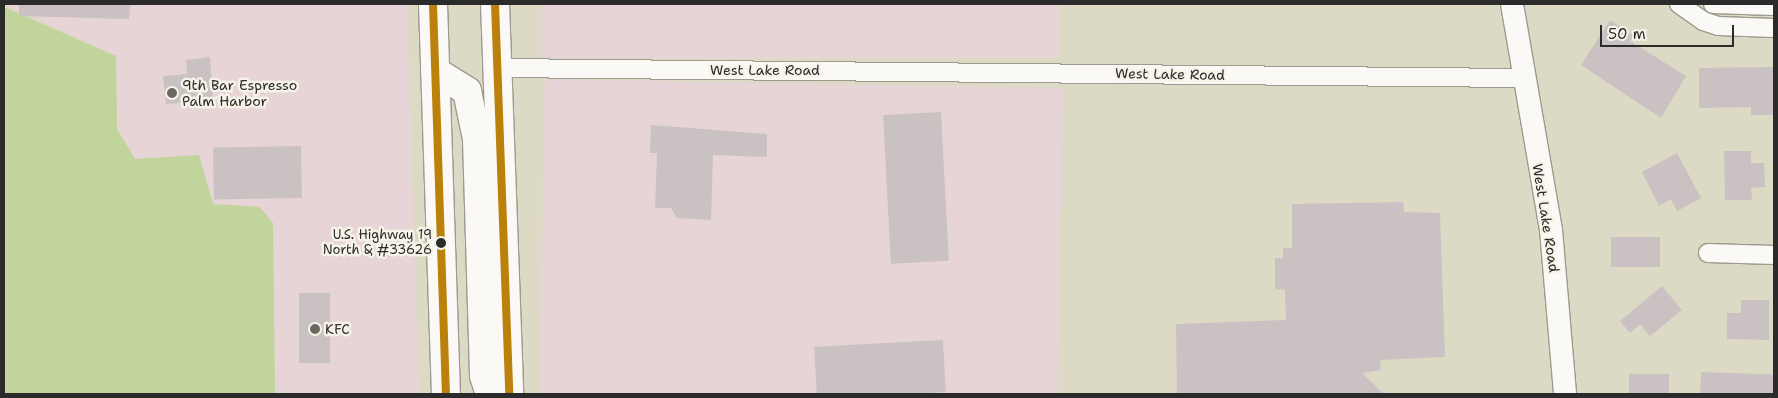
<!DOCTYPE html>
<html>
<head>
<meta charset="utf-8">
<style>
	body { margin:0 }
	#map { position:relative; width:1778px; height:398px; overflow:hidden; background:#dcd9c5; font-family:"Shantell Sans",sans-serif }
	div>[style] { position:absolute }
	.built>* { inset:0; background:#e7d4d7; transform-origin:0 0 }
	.green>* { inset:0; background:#c1d49b }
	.building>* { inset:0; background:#cac2c2; transform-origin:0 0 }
	.roads { filter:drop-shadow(1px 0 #9c9a8f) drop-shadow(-1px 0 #9c9a8f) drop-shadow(0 1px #9c9a8f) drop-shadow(0 -1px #9c9a8f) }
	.minor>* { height:18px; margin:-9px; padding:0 9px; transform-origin:9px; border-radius:9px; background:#faf9f6 }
	.tertiary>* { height:22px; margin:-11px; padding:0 11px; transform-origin:11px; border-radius:11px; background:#faf9f6 }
	.trunk>* { height:28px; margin:-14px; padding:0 14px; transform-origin:14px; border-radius:14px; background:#faf9f6 }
	.bus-1>* { height:8px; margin:-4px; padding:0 4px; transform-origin:4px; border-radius:4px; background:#ba810d }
	.dots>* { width:14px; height:14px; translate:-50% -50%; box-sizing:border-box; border:2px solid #f7f3e8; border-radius:50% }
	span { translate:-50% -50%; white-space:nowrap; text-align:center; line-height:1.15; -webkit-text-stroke:5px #f7f3e8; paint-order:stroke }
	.bus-label { font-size:13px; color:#2b2b2b }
	.right { translate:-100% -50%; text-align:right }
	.street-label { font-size:14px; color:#2b2b2b }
	.poi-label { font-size:14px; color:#2b2b2b }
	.left { translate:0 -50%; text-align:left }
	.frame { position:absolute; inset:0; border:5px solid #2b2b2b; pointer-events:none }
	.scale { position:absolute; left:1600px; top:25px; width:134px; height:22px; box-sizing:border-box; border:2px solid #2b2b2b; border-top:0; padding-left:6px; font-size:15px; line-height:18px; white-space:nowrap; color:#2b2b2b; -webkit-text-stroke:4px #f7f3e8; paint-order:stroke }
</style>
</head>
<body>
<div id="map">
	<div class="built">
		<div style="clip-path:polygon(4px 4px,407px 4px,419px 394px,275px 394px,273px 223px,259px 207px,213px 204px,199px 156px,135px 159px,117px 129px,116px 56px)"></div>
		<div style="left:542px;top:4px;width:518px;height:54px"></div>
		<div style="left:545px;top:79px;width:518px;height:315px;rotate:1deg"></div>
	</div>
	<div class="green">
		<div style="clip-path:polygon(4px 7px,116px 56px,117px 129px,135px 159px,199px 155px,213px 204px,260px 207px,273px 223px,275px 394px,4px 394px)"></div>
	</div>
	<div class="building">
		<div style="clip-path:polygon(19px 4px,130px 4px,129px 19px,19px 16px)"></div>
		<div style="clip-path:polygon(1610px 20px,1634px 36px,1630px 41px,1686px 76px,1661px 118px,1581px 65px)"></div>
		<div style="clip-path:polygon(210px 57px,213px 100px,166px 104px,163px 76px,187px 74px,186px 60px)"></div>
		<div style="clip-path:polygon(1774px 67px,1774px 115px,1751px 115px,1751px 107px,1699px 108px,1699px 68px)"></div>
		<div style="left:941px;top:112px;width:149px;height:58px;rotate:87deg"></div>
		<div style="clip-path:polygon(651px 125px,767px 134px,767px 157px,713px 155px,711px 220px,677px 218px,671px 208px,655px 208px,657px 153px,650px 153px)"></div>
		<div style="left:301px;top:146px;width:52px;height:88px;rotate:89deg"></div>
		<div style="clip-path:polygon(1724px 151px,1751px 151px,1751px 163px,1764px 163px,1765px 187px,1751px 188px,1752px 200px,1725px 200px)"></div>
		<div style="clip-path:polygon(1677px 153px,1701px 198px,1677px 211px,1671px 199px,1659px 206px,1642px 172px)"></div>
		<div style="clip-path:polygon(1403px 202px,1404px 212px,1440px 213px,1445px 357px,1380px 360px,1381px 370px,1362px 373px,1384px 394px,1177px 394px,1176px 324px,1286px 320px,1285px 290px,1275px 289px,1275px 258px,1283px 258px,1283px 248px,1292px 248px,1292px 204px)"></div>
		<div style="left:1611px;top:237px;width:49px;height:30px"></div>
		<div style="clip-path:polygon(1662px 286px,1682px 310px,1650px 336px,1640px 324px,1630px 333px,1620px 321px)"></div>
		<div style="left:299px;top:293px;width:31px;height:70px"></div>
		<div style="clip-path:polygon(1741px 300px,1769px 300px,1769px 340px,1727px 339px,1727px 313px,1741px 313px)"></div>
		<div style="left:943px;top:340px;width:52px;height:129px;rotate:87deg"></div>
		<div style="left:1701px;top:372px;width:73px;height:22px;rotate:2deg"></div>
		<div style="left:1629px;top:374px;width:40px;height:20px"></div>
	</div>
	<div class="roads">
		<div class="minor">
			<div style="left:1679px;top:4px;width:29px;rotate:35deg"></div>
			<div style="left:1703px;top:21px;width:16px;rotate:18deg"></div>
			<div style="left:1718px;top:26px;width:56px;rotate:2deg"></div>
			<div style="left:1713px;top:4px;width:61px;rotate:1.9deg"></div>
			<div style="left:497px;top:68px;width:1025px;rotate:0.56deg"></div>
			<div style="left:1708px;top:253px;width:66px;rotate:1.7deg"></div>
		</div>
		<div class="tertiary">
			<div style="left:1512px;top:4px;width:229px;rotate:80.2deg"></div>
			<div style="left:1551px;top:230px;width:165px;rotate:85.1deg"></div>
		</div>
		<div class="trunk">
			<div style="left:433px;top:4px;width:390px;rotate:88.1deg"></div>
			<div style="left:495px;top:4px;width:390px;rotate:87.9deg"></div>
			<div style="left:435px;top:71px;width:38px;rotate:32deg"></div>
			<div style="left:467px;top:91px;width:49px;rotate:78.2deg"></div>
			<div style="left:477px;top:139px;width:237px;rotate:88.3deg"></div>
			<div style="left:484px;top:376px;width:19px;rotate:72deg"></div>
		</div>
	</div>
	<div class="bus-1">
		<div style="left:433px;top:4px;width:390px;rotate:88.1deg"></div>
		<div style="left:495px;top:4px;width:390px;rotate:87.9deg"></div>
	</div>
	<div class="dots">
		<div style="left:172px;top:93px;background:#696861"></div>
		<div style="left:441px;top:243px;background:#2b2b2b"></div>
		<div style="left:315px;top:329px;background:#696861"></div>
	</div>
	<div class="bus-label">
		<span class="right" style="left:432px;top:243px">U.S. Highway 19<br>North &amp; #33626</span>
	</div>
	<div class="street-label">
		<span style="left:765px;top:70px">West Lake Road</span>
		<span style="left:1170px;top:74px;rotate:1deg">West Lake Road</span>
		<span style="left:1546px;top:218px;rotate:81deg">West Lake Road</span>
	</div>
	<div class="poi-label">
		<span class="left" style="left:182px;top:93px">9th Bar Espresso<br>Palm Harbor</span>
		<span class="left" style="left:325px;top:329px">KFC</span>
	</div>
	<div class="frame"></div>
	<div class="scale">50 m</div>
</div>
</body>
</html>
